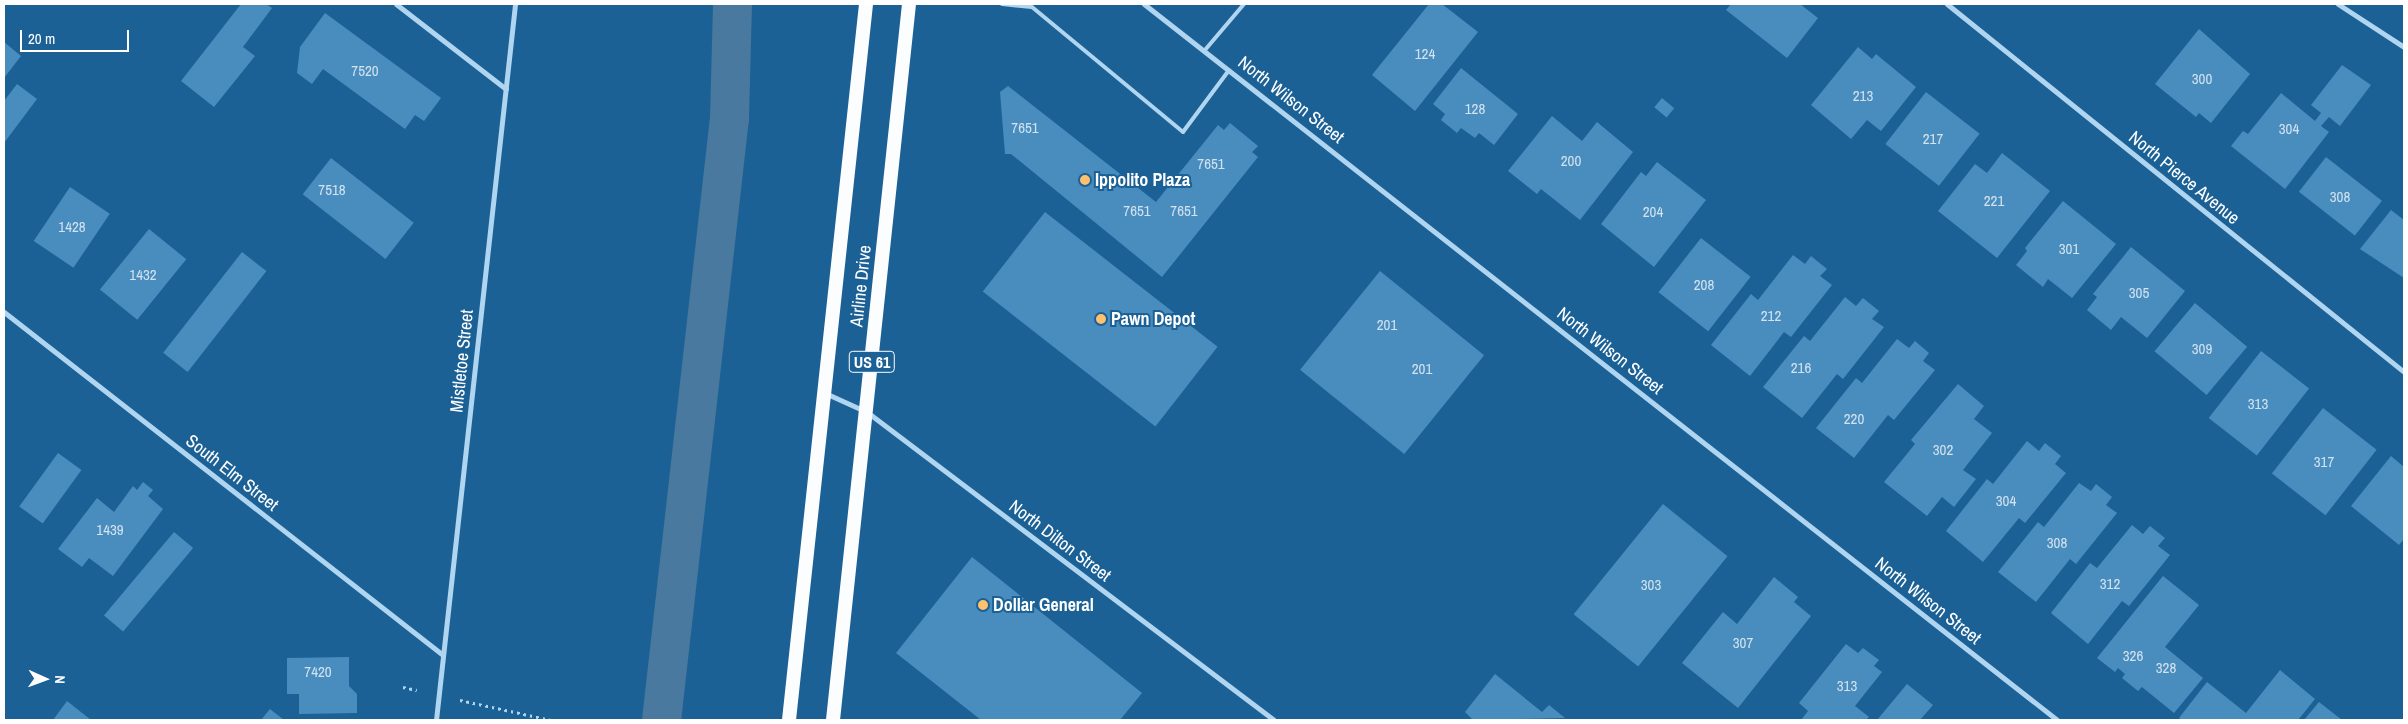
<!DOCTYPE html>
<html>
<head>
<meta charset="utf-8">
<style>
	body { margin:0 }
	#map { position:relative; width:2408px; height:724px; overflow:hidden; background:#1b6196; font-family:"Archivo Narrow",sans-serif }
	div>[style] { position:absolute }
	.canal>* { height:39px; margin:-19.5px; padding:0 19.5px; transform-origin:19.5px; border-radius:19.5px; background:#49799e }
	.building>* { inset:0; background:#498dbe; transform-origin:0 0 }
	.path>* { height:3px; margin-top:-1.5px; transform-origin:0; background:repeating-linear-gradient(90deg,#afd5f0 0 2.5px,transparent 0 6.5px) }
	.service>* { height:4px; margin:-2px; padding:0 2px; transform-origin:2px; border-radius:2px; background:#afd5f0 }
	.minor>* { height:5px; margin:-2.5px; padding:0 2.5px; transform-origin:2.5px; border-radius:2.5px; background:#afd5f0 }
	.trunk>* { height:14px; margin:-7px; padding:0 7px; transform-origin:7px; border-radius:7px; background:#fbfdff }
	.dots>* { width:14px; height:14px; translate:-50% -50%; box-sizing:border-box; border:2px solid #1b6196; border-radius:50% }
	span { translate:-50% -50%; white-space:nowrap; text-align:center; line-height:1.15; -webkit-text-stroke:4px #1b6196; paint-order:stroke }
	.number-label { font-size:15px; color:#d2e2ef }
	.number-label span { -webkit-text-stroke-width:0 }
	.shield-label span { padding:1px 4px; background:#1b6196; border:1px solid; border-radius:4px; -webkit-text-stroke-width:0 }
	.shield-label { font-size:16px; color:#fff; font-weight:700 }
	.street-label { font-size:18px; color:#fff }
	.poi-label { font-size:18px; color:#fff; font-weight:700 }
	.left { translate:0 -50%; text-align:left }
	.frame { position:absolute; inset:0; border:5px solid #fff; pointer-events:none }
	.north { position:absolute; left:20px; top:654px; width:50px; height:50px; -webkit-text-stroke:4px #1b6196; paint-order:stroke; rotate:92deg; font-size:14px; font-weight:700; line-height:20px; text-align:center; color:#fff }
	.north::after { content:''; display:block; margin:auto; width:18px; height:22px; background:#fff; clip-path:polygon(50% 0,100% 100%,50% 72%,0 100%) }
	.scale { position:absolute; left:20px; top:30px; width:109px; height:22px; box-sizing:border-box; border:2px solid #fff; border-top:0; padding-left:6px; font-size:15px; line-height:18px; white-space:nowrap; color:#fff; -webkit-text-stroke:4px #1b6196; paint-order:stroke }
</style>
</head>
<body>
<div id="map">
	<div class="canal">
		<div style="left:661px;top:720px;width:606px;rotate:-83.56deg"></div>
		<div style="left:729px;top:118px;width:114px;rotate:-88.5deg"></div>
	</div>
	<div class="building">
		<div style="clip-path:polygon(241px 4px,266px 4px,272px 8px,243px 47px,255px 56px,214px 107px,181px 81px)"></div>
		<div style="clip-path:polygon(1429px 4px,1442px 4px,1478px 32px,1415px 111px,1372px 75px)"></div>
		<div style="clip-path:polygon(1731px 4px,1800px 4px,1818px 18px,1787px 58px,1726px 10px)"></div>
		<div style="clip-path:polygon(325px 13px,441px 98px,424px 121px,415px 115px,405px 129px,323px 69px,312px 84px,297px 73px,300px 47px)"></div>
		<div style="clip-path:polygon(2199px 29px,2250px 74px,2211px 123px,2199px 113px,2196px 117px,2155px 84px)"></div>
		<div style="clip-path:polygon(4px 42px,21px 56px,4px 78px)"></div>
		<div style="clip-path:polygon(1858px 47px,1872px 59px,1876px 54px,1916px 87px,1881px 131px,1867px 120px,1851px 139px,1811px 105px)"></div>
		<div style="clip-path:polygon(2342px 65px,2371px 85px,2340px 126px,2329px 117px,2321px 126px,2329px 132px,2285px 189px,2231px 146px,2243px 131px,2248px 134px,2281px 93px,2315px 121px,2321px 113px,2311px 105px)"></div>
		<div style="clip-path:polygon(1461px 68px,1518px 114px,1494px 145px,1479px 133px,1475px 138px,1461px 128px,1457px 133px,1441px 120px,1445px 114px,1433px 104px)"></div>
		<div style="clip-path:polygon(17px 84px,37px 99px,4px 143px,4px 101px)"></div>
		<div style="clip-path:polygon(1008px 86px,1156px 202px,1218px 125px,1224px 130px,1230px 123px,1258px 146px,1252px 152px,1258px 157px,1162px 277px,1011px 154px,1005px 154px,1000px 92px)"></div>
		<div style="left:1926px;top:92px;width:68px;height:66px;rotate:38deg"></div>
		<div style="left:1662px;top:98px;width:16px;height:12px;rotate:40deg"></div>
		<div style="clip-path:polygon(1552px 116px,1582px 141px,1597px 122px,1633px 152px,1580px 220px,1541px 189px,1537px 194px,1508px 171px)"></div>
		<div style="clip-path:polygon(2002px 153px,2050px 191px,1997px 258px,1938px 211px,1975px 164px,1987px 173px)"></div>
		<div style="left:2326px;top:157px;width:71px;height:44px;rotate:38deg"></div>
		<div style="left:331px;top:158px;width:105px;height:46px;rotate:38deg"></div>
		<div style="clip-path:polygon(1657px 162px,1706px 200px,1654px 267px,1601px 224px,1641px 172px,1646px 176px)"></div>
		<div style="left:70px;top:187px;width:48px;height:65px;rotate:34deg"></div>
		<div style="clip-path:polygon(2063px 201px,2116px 244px,2072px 298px,2048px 279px,2043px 287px,2016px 265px,2027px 251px,2025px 248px)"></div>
		<div style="clip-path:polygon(2391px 210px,2404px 220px,2404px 278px,2360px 249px)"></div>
		<div style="left:1045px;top:212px;width:219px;height:101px;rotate:38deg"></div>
		<div style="left:149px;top:229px;width:48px;height:78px;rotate:39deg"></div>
		<div style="left:1701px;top:238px;width:63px;height:69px;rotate:38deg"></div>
		<div style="clip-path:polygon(2131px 247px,2185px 291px,2147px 338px,2121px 317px,2111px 330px,2087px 310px,2097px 297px,2093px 294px)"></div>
		<div style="left:242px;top:252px;width:31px;height:128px;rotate:38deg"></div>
		<div style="clip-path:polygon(1793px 255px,1805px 264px,1811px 256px,1827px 269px,1820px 276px,1832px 285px,1791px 337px,1784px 332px,1750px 376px,1711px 345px,1751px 294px,1758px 300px)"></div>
		<div style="left:1380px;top:271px;width:134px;height:127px;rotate:39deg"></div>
		<div style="clip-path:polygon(1845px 297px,1856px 306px,1863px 298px,1879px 311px,1872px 319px,1884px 327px,1843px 379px,1837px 374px,1802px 418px,1763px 387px,1804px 336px,1810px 341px)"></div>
		<div style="left:2195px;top:303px;width:68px;height:63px;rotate:40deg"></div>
		<div style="clip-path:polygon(1897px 339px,1909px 348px,1915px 341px,1929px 353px,1923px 361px,1935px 370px,1894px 420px,1888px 415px,1854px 458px,1816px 428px,1856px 378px,1862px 383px)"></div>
		<div style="left:2261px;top:351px;width:61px;height:85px;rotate:38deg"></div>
		<div style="clip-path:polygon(1958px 384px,1984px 406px,1974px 419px,1992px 433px,1963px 470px,1976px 479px,1954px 507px,1942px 497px,1927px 516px,1884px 482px,1915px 444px,1911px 440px)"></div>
		<div style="left:2323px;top:408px;width:68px;height:83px;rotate:38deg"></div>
		<div style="clip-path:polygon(2027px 441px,2039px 451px,2045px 443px,2061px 456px,2055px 464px,2066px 473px,2025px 523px,2019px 518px,1983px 562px,1946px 531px,1987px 479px,1993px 484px)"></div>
		<div style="left:58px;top:453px;width:29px;height:66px;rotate:36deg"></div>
		<div style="clip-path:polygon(2391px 456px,2404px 467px,2404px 539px,2399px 545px,2351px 506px)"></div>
		<div style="clip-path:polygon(143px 482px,153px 490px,148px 496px,163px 509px,113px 576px,89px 558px,82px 567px,58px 549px,97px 498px,114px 512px,133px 486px,137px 490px)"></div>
		<div style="clip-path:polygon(2079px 483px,2091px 491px,2096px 484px,2112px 497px,2106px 505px,2117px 513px,2076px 564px,2070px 559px,2036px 602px,1998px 572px,2038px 522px,2044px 527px)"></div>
		<div style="left:1663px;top:504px;width:83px;height:142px;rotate:39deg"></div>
		<div style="clip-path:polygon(2132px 525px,2143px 534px,2150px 526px,2165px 538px,2158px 546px,2170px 555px,2129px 606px,2122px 601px,2088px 644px,2051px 613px,2090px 563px,2097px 568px)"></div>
		<div style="left:174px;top:532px;width:25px;height:109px;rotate:40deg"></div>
		<div style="clip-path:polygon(972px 557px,1142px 693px,1120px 720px,981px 720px,896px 653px)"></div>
		<div style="clip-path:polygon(2163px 576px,2199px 605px,2165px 647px,2203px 678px,2174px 713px,2142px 687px,2138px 691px,2122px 678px,2125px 674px,2118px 668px,2115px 672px,2097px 658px)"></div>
		<div style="clip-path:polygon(1774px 577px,1798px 597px,1794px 602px,1811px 616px,1738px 708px,1682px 663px,1723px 612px,1737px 624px)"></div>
		<div style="clip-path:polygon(1846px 644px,1858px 653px,1863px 648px,1879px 660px,1874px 666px,1882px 672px,1855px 706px,1869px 717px,1866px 720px,1801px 720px,1808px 711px,1799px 703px)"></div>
		<div style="clip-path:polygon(349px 657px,349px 686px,357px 694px,357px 713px,299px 714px,299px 694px,287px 694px,287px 658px)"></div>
		<div style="clip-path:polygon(2280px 670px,2315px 699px,2298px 720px,2182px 720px,2179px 718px,2207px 682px,2246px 713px)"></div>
		<div style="clip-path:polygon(1495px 674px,1542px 712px,1549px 705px,1565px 718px,1473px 720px,1465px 712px)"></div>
		<div style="clip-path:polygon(1907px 684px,1933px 705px,1920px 720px,1877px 720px)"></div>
		<div style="clip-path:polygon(67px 701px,91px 720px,53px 720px)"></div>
		<div style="clip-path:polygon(2319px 702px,2342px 720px,2304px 720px)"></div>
		<div style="clip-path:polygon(270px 709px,284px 720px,261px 720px)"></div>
	</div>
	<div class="path">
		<div style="left:403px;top:687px;width:14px;rotate:12deg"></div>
		<div style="left:460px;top:700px;width:93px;rotate:12.4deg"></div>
	</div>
	<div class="service">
		<div style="left:1002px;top:4px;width:30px;rotate:6deg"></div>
		<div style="left:1032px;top:7px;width:196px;rotate:39.6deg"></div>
		<div style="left:1183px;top:132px;width:77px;rotate:-53.4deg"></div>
		<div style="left:1205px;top:50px;width:60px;rotate:-49.7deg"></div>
	</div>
	<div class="minor">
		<div style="left:396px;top:4px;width:139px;rotate:37.7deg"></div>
		<div style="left:1144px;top:4px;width:1160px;rotate:38.1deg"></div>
		<div style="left:1947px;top:4px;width:587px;rotate:38.84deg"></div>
		<div style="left:2338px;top:4px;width:79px;rotate:33.1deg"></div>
		<div style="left:4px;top:312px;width:557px;rotate:38deg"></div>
		<div style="left:825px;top:393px;width:46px;rotate:24.3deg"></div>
		<div style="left:867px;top:412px;width:510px;rotate:37.12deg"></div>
		<div style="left:436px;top:720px;width:720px;rotate:-83.7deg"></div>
	</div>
	<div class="trunk">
		<div style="left:789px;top:720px;width:720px;rotate:-83.86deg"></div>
		<div style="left:833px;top:720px;width:720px;rotate:-83.94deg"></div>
	</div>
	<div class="dots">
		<div style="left:1085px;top:180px;background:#ffc16d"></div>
		<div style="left:1101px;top:319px;background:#ffc16d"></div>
		<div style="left:983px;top:605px;background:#ffc16d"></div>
	</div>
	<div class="number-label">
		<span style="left:1425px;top:54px">124</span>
		<span style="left:365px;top:71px">7520</span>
		<span style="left:2202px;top:79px">300</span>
		<span style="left:1863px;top:96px">213</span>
		<span style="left:1475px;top:109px">128</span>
		<span style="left:1025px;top:128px">7651</span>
		<span style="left:2289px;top:129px">304</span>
		<span style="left:1933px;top:139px">217</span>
		<span style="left:1571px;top:161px">200</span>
		<span style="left:1211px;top:164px">7651</span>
		<span style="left:332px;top:190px">7518</span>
		<span style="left:2340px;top:197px">308</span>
		<span style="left:1994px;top:201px">221</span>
		<span style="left:1137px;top:211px">7651</span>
		<span style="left:1184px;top:211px">7651</span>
		<span style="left:1653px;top:212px">204</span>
		<span style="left:72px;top:227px">1428</span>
		<span style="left:2069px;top:249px">301</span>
		<span style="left:143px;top:275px">1432</span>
		<span style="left:1704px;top:285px">208</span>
		<span style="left:2139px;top:293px">305</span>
		<span style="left:1771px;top:316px">212</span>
		<span style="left:1387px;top:325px">201</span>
		<span style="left:2202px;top:349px">309</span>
		<span style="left:1801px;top:368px">216</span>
		<span style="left:1422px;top:369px">201</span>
		<span style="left:2258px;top:404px">313</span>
		<span style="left:1854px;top:419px">220</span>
		<span style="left:1943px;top:450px">302</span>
		<span style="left:2324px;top:462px">317</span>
		<span style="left:2006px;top:501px">304</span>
		<span style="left:110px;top:530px">1439</span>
		<span style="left:2057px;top:543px">308</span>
		<span style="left:2110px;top:584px">312</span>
		<span style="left:1651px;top:585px">303</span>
		<span style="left:1743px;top:643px">307</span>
		<span style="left:2133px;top:656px">326</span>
		<span style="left:2166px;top:668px">328</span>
		<span style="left:318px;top:672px">7420</span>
		<span style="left:1847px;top:686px">313</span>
	</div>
	<div class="shield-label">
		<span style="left:872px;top:362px">US 61</span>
	</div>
	<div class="street-label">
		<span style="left:1291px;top:100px;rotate:38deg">North Wilson Street</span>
		<span style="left:2184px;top:178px;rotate:39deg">North Pierce Avenue</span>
		<span style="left:861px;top:286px;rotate:-84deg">Airline Drive</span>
		<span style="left:1610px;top:351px;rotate:38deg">North Wilson Street</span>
		<span style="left:462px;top:361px;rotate:-84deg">Mistletoe Street</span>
		<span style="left:232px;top:473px;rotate:38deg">South Elm Street</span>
		<span style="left:1060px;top:541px;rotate:37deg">North Dilton Street</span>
		<span style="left:1928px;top:601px;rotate:38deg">North Wilson Street</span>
	</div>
	<div class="poi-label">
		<span class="left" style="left:1095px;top:180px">Ippolito Plaza</span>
		<span class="left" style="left:1111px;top:319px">Pawn Depot</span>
		<span class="left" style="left:993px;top:605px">Dollar General</span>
	</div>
	<div class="frame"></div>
	<div class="north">N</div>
	<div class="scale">20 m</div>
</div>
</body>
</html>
